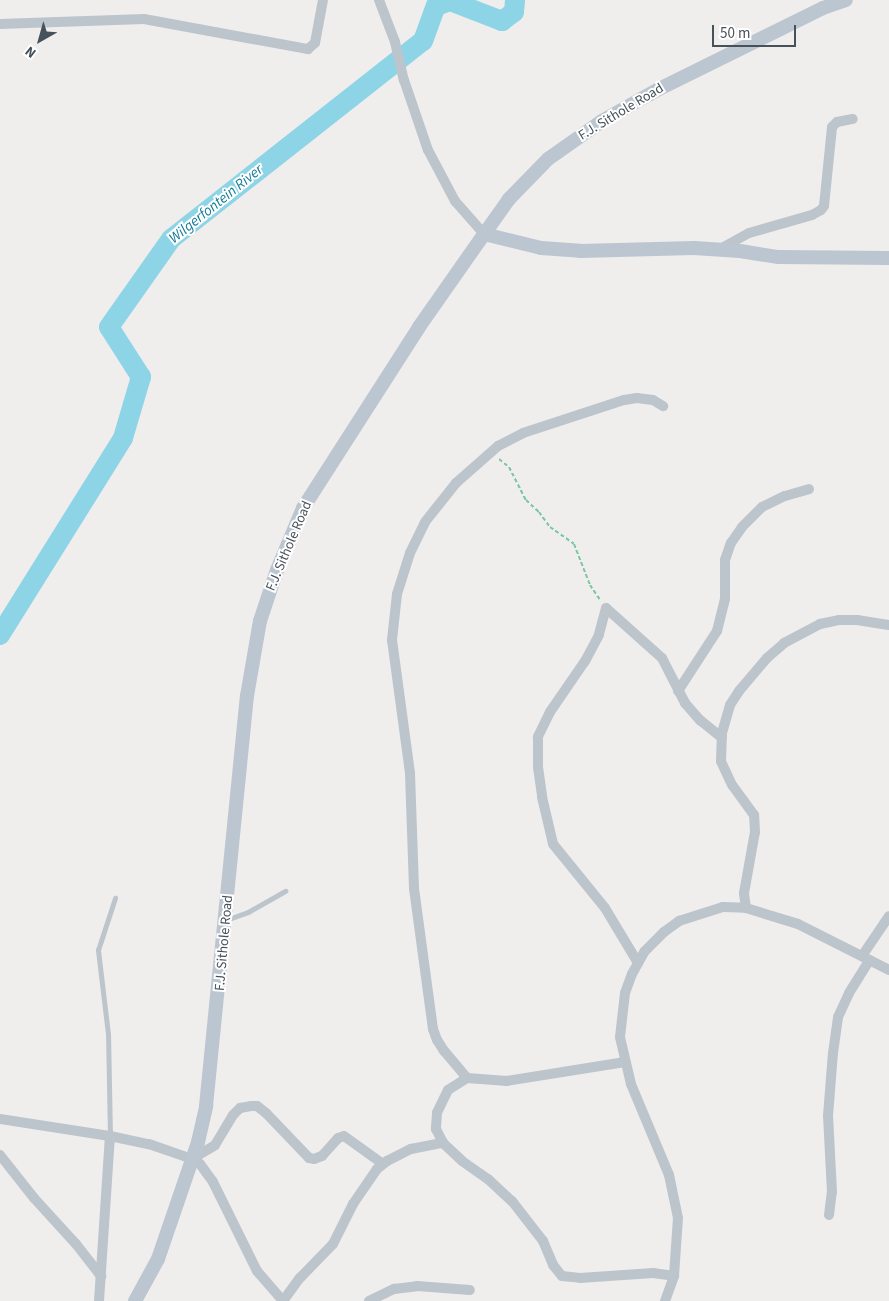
<!DOCTYPE html>
<html>
<head>
<meta charset="utf-8">
<style>
	body { margin:0 }
	#map { position:relative; width:889px; height:1301px; overflow:hidden; background:#f0eded; font-family:"Source Sans 3",sans-serif }
	div>[style] { position:absolute }
	.stream>* { height:3px; margin:-1.5px; padding:0 1.5px; transform-origin:1.5px; border-radius:1.5px; background:#8dd4e6 }
	.river>* { height:20px; margin:-10px; padding:0 10px; transform-origin:10px; border-radius:10px; background:#8dd4e6 }
	.path>* { height:2px; margin-top:-1px; transform-origin:0; background:repeating-linear-gradient(90deg,#78c79f 0 4px,transparent 0 6.5px) }
	.lane>* { height:5px; margin:-2.5px; padding:0 2.5px; transform-origin:2.5px; border-radius:2.5px; background:#bcc5cc }
	.street>* { height:10px; margin:-5px; padding:0 5px; transform-origin:5px; border-radius:5px; background:#bcc5cc }
	.secondary>* { height:14px; margin:-7px; padding:0 7px; transform-origin:7px; border-radius:7px; background:#bcc6d0 }
	span { translate:-50% -50%; white-space:nowrap; text-align:center; line-height:1.15; -webkit-text-stroke:4px #fff; paint-order:stroke }
	.street-label { font-size:14px; color:#475159 }
	.water-label { font-size:15px; color:#157d97; font-style:italic }
	.north { position:absolute; left:15px; top:15px; width:50px; height:50px; -webkit-text-stroke:4px #fff; paint-order:stroke; rotate:218deg; font-size:14px; font-weight:700; line-height:20px; text-align:center; color:#475159 }
	.north::after { content:''; display:block; margin:auto; width:18px; height:22px; background:#475159; clip-path:polygon(50% 0,100% 100%,50% 72%,0 100%) }
	.scale { position:absolute; left:712px; top:25px; width:84px; height:22px; box-sizing:border-box; border:2px solid #475159; border-top:0; padding-left:6px; font-size:15px; line-height:18px; white-space:nowrap; color:#475159; -webkit-text-stroke:4px #fff; paint-order:stroke }
</style>
</head>
<body>
<div id="map">
	<div class="stream">
		<div style="left:433px;top:0;width:7px;rotate:63deg"></div>
	</div>
	<div class="river">
		<div style="left:0;top:635px;width:232px;rotate:-58deg"></div>
		<div style="left:123px;top:438px;width:64px;rotate:-73.6deg"></div>
		<div style="left:141px;top:377px;width:59px;rotate:-122.6deg"></div>
		<div style="left:109px;top:327px;width:108px;rotate:-54.8deg"></div>
		<div style="left:171px;top:239px;width:320px;rotate:-38.2deg"></div>
		<div style="left:423px;top:41px;width:37px;rotate:-70deg"></div>
		<div style="left:436px;top:6px;width:15px;rotate:-20deg"></div>
		<div style="left:450px;top:1px;width:56px;rotate:21deg"></div>
		<div style="left:502px;top:21px;width:15px;rotate:-37deg"></div>
		<div style="left:514px;top:12px;width:12px;rotate:-85deg"></div>
	</div>
	<div class="path">
		<div style="left:499px;top:459px;width:13px;rotate:39deg"></div>
		<div style="left:509px;top:467px;width:37px;rotate:63deg"></div>
		<div style="left:526px;top:500px;width:18px;rotate:43deg"></div>
		<div style="left:539px;top:512px;width:19px;rotate:54deg"></div>
		<div style="left:550px;top:527px;width:29px;rotate:35deg"></div>
		<div style="left:574px;top:544px;width:44px;rotate:68.7deg"></div>
		<div style="left:590px;top:585px;width:18px;rotate:56deg"></div>
	</div>
	<div class="lane">
		<div style="left:226px;top:920px;width:23px;rotate:-20deg"></div>
		<div style="left:248px;top:912px;width:43px;rotate:-29.6deg"></div>
		<div style="left:110px;top:1136px;width:102px;rotate:-91.1deg"></div>
		<div style="left:108px;top:1034px;width:85px;rotate:-96.8deg"></div>
		<div style="left:98px;top:950px;width:55px;rotate:-71.9deg"></div>
	</div>
	<div class="street">
		<div style="left:379px;top:0;width:45px;rotate:69.1deg"></div>
		<div style="left:395px;top:42px;width:39px;rotate:77deg"></div>
		<div style="left:404px;top:80px;width:74px;rotate:71.1deg"></div>
		<div style="left:428px;top:150px;width:58px;rotate:62.1deg"></div>
		<div style="left:455px;top:201px;width:44px;rotate:48.7deg"></div>
		<div style="left:0;top:24px;width:144px;rotate:-2deg"></div>
		<div style="left:144px;top:19px;width:167px;rotate:10.4deg"></div>
		<div style="left:308px;top:49px;width:9px;rotate:-41deg"></div>
		<div style="left:315px;top:43px;width:44px;rotate:-79.5deg"></div>
		<div style="left:720px;top:249px;width:33px;rotate:-29deg"></div>
		<div style="left:749px;top:233px;width:66px;rotate:-15.9deg"></div>
		<div style="left:812px;top:215px;width:10px;rotate:-29deg"></div>
		<div style="left:821px;top:210px;width:5px;rotate:-53deg"></div>
		<div style="left:824px;top:206px;width:79px;rotate:-84.2deg"></div>
		<div style="left:832px;top:127px;width:7px;rotate:-45deg"></div>
		<div style="left:837px;top:122px;width:16px;rotate:-11deg"></div>
		<div style="left:606px;top:608px;width:28px;rotate:105deg"></div>
		<div style="left:599px;top:635px;width:30px;rotate:118deg"></div>
		<div style="left:585px;top:661px;width:62px;rotate:124.5deg"></div>
		<div style="left:550px;top:712px;width:28px;rotate:116deg"></div>
		<div style="left:538px;top:737px;width:30px;rotate:90deg"></div>
		<div style="left:538px;top:767px;width:30px;rotate:82deg"></div>
		<div style="left:542px;top:797px;width:48px;rotate:76.8deg"></div>
		<div style="left:553px;top:844px;width:82px;rotate:50.9deg"></div>
		<div style="left:605px;top:908px;width:64px;rotate:59deg"></div>
		<div style="left:606px;top:608px;width:75px;rotate:41.8deg"></div>
		<div style="left:662px;top:658px;width:51px;rotate:62.9deg"></div>
		<div style="left:685px;top:703px;width:23px;rotate:49deg"></div>
		<div style="left:700px;top:720px;width:28px;rotate:39deg"></div>
		<div style="left:678px;top:691px;width:72px;rotate:-57deg"></div>
		<div style="left:717px;top:631px;width:33px;rotate:-76deg"></div>
		<div style="left:725px;top:599px;width:39px;rotate:-90deg"></div>
		<div style="left:725px;top:560px;width:18px;rotate:-71deg"></div>
		<div style="left:731px;top:543px;width:19px;rotate:-55deg"></div>
		<div style="left:742px;top:527px;width:28px;rotate:-45deg"></div>
		<div style="left:762px;top:507px;width:25px;rotate:-26deg"></div>
		<div style="left:785px;top:496px;width:25px;rotate:-16deg"></div>
		<div style="left:746px;top:908px;width:15px;rotate:-98deg"></div>
		<div style="left:744px;top:893px;width:62px;rotate:-79.8deg"></div>
		<div style="left:755px;top:832px;width:17px;rotate:-93deg"></div>
		<div style="left:754px;top:815px;width:37px;rotate:-126deg"></div>
		<div style="left:732px;top:785px;width:26px;rotate:-115deg"></div>
		<div style="left:721px;top:761px;width:28px;rotate:-88deg"></div>
		<div style="left:722px;top:733px;width:29px;rotate:-74deg"></div>
		<div style="left:730px;top:705px;width:17px;rotate:-57deg"></div>
		<div style="left:739px;top:691px;width:43px;rotate:-49.7deg"></div>
		<div style="left:767px;top:658px;width:23px;rotate:-41deg"></div>
		<div style="left:784px;top:643px;width:41px;rotate:-27.8deg"></div>
		<div style="left:820px;top:624px;width:19px;rotate:-12deg"></div>
		<div style="left:839px;top:620px;width:18px"></div>
		<div style="left:857px;top:620px;width:32px;rotate:9deg"></div>
		<div style="left:862px;top:956px;width:48px;rotate:-56deg"></div>
		<div style="left:625px;top:1062px;width:120px;rotate:170.9deg"></div>
		<div style="left:507px;top:1081px;width:40px;rotate:-175.7deg"></div>
		<div style="left:467px;top:1078px;width:22px;rotate:148deg"></div>
		<div style="left:448px;top:1090px;width:25px;rotate:116deg"></div>
		<div style="left:437px;top:1113px;width:16px;rotate:94deg"></div>
		<div style="left:436px;top:1129px;width:16px;rotate:63deg"></div>
		<div style="left:443px;top:1143px;width:26px;rotate:43deg"></div>
		<div style="left:462px;top:1161px;width:32px;rotate:35deg"></div>
		<div style="left:488px;top:1179px;width:33px;rotate:43deg"></div>
		<div style="left:512px;top:1201px;width:51px;rotate:52.2deg"></div>
		<div style="left:543px;top:1241px;width:26px;rotate:67deg"></div>
		<div style="left:553px;top:1265px;width:14px;rotate:51deg"></div>
		<div style="left:562px;top:1276px;width:18px;rotate:6deg"></div>
		<div style="left:580px;top:1278px;width:73px;rotate:-3.9deg"></div>
		<div style="left:653px;top:1273px;width:21px;rotate:8deg"></div>
		<div style="left:467px;top:1078px;width:35px;rotate:-130deg"></div>
		<div style="left:444px;top:1051px;width:13px;rotate:-122deg"></div>
		<div style="left:437px;top:1040px;width:12px;rotate:-110deg"></div>
		<div style="left:433px;top:1029px;width:142px;rotate:-97.7deg"></div>
		<div style="left:414px;top:888px;width:115px;rotate:-92deg"></div>
		<div style="left:410px;top:773px;width:134px;rotate:-97.7deg"></div>
		<div style="left:392px;top:640px;width:46px;rotate:-83.8deg"></div>
		<div style="left:397px;top:594px;width:43px;rotate:-72.4deg"></div>
		<div style="left:410px;top:553px;width:34px;rotate:-64deg"></div>
		<div style="left:425px;top:522px;width:50px;rotate:-51.5deg"></div>
		<div style="left:456px;top:483px;width:56px;rotate:-41.4deg"></div>
		<div style="left:498px;top:446px;width:28px;rotate:-27deg"></div>
		<div style="left:523px;top:433px;width:106px;rotate:-18.1deg"></div>
		<div style="left:624px;top:400px;width:13px;rotate:-9deg"></div>
		<div style="left:637px;top:398px;width:16px;rotate:7deg"></div>
		<div style="left:653px;top:400px;width:12px;rotate:31deg"></div>
		<div style="left:0;top:1119px;width:111px;rotate:8.8deg"></div>
		<div style="left:110px;top:1136px;width:40px;rotate:12deg"></div>
		<div style="left:149px;top:1144px;width:46px;rotate:19.2deg"></div>
		<div style="left:192px;top:1159px;width:9px;rotate:32deg"></div>
		<div style="left:200px;top:1164px;width:22px;rotate:54deg"></div>
		<div style="left:213px;top:1182px;width:99px;rotate:63.7deg"></div>
		<div style="left:257px;top:1271px;width:40px;rotate:49deg"></div>
		<div style="left:0;top:1155px;width:55px;rotate:51.7deg"></div>
		<div style="left:34px;top:1198px;width:62px;rotate:47.6deg"></div>
		<div style="left:76px;top:1244px;width:41px;rotate:52deg"></div>
		<div style="left:192px;top:1159px;width:27px;rotate:-31deg"></div>
		<div style="left:215px;top:1145px;width:35px;rotate:-59deg"></div>
		<div style="left:233px;top:1115px;width:10px;rotate:-45deg"></div>
		<div style="left:240px;top:1108px;width:11px;rotate:-10deg"></div>
		<div style="left:251px;top:1106px;width:6px"></div>
		<div style="left:257px;top:1106px;width:11px;rotate:38deg"></div>
		<div style="left:266px;top:1113px;width:62px;rotate:46.3deg"></div>
		<div style="left:309px;top:1158px;width:5px;rotate:11deg"></div>
		<div style="left:314px;top:1159px;width:9px;rotate:-21deg"></div>
		<div style="left:322px;top:1156px;width:24px;rotate:-48deg"></div>
		<div style="left:338px;top:1138px;width:6px;rotate:-18deg"></div>
		<div style="left:344px;top:1136px;width:48px;rotate:35.7deg"></div>
		<div style="left:829px;top:1215px;width:23px;rotate:-83deg"></div>
		<div style="left:832px;top:1192px;width:76px;rotate:-93deg"></div>
		<div style="left:828px;top:1116px;width:63px;rotate:-85.5deg"></div>
		<div style="left:833px;top:1053px;width:36px;rotate:-82deg"></div>
		<div style="left:838px;top:1017px;width:26px;rotate:-65deg"></div>
		<div style="left:849px;top:993px;width:39px;rotate:-58deg"></div>
		<div style="left:99px;top:1301px;width:165px;rotate:-86.2deg"></div>
		<div style="left:283px;top:1301px;width:29px;rotate:-54deg"></div>
		<div style="left:300px;top:1278px;width:47px;rotate:-45.9deg"></div>
		<div style="left:333px;top:1244px;width:45px;rotate:-63.4deg"></div>
		<div style="left:353px;top:1204px;width:42px;rotate:-55.6deg"></div>
		<div style="left:377px;top:1169px;width:13px;rotate:-39deg"></div>
		<div style="left:387px;top:1161px;width:27px;rotate:-27deg"></div>
		<div style="left:411px;top:1149px;width:33px;rotate:-11deg"></div>
		<div style="left:369px;top:1301px;width:28px;rotate:-26deg"></div>
		<div style="left:394px;top:1289px;width:23px;rotate:-7deg"></div>
		<div style="left:417px;top:1286px;width:53px;rotate:4.3deg"></div>
		<div style="left:665px;top:1301px;width:27px;rotate:-70deg"></div>
		<div style="left:674px;top:1276px;width:58px;rotate:-86.1deg"></div>
		<div style="left:678px;top:1218px;width:44px;rotate:-101.8deg"></div>
		<div style="left:669px;top:1175px;width:99px;rotate:-112.7deg"></div>
		<div style="left:631px;top:1084px;width:48px;rotate:-103.2deg"></div>
		<div style="left:620px;top:1037px;width:44px;rotate:-83.5deg"></div>
		<div style="left:625px;top:993px;width:20px;rotate:-70deg"></div>
		<div style="left:632px;top:974px;width:26px;rotate:-61deg"></div>
		<div style="left:645px;top:951px;width:27px;rotate:-45deg"></div>
		<div style="left:664px;top:932px;width:19px;rotate:-36deg"></div>
		<div style="left:679px;top:921px;width:46px;rotate:-17.7deg"></div>
		<div style="left:723px;top:907px;width:23px;rotate:2deg"></div>
		<div style="left:746px;top:908px;width:54px;rotate:17.1deg"></div>
		<div style="left:798px;top:924px;width:102px;rotate:26.8deg"></div>
	</div>
	<div class="secondary">
		<div style="left:484px;top:234px;width:59px;rotate:13.8deg"></div>
		<div style="left:541px;top:248px;width:39px;rotate:4deg"></div>
		<div style="left:580px;top:251px;width:114px;rotate:-1.5deg"></div>
		<div style="left:694px;top:248px;width:46px;rotate:3.7deg"></div>
		<div style="left:740px;top:251px;width:39px;rotate:9deg"></div>
		<div style="left:779px;top:257px;width:110px;rotate:0.5deg"></div>
		<div style="left:135px;top:1301px;width:48px;rotate:-61.3deg"></div>
		<div style="left:158px;top:1259px;width:124px;rotate:-71.1deg"></div>
		<div style="left:198px;top:1142px;width:37px;rotate:-77deg"></div>
		<div style="left:206px;top:1106px;width:412px;rotate:-84.3deg"></div>
		<div style="left:247px;top:696px;width:76px;rotate:-80.2deg"></div>
		<div style="left:260px;top:621px;width:54px;rotate:-71.6deg"></div>
		<div style="left:277px;top:570px;width:67px;rotate:-67.2deg"></div>
		<div style="left:303px;top:508px;width:215px;rotate:-57.3deg"></div>
		<div style="left:419px;top:327px;width:106px;rotate:-55deg"></div>
		<div style="left:480px;top:240px;width:50px;rotate:-54.7deg"></div>
		<div style="left:509px;top:199px;width:56px;rotate:-45.7deg"></div>
		<div style="left:548px;top:159px;width:66px;rotate:-35.1deg"></div>
		<div style="left:602px;top:121px;width:65px;rotate:-29.3deg"></div>
		<div style="left:659px;top:89px;width:183px;rotate:-26.3deg"></div>
		<div style="left:823px;top:8px;width:24px;rotate:-19deg"></div>
	</div>
	<div class="street-label">
		<span style="left:621px;top:112px;rotate:-31deg">F.J. Sithole Road</span>
		<span style="left:289px;top:546px;rotate:-67deg">F.J. Sithole Road</span>
		<span style="left:224px;top:943px;rotate:-85deg">F.J. Sithole Road</span>
	</div>
	<div class="water-label">
		<span style="left:216px;top:204px;rotate:-39deg">Wilgerfontein River</span>
	</div>
	<div class="north">N</div>
	<div class="scale">50 m</div>
</div>
</body>
</html>
